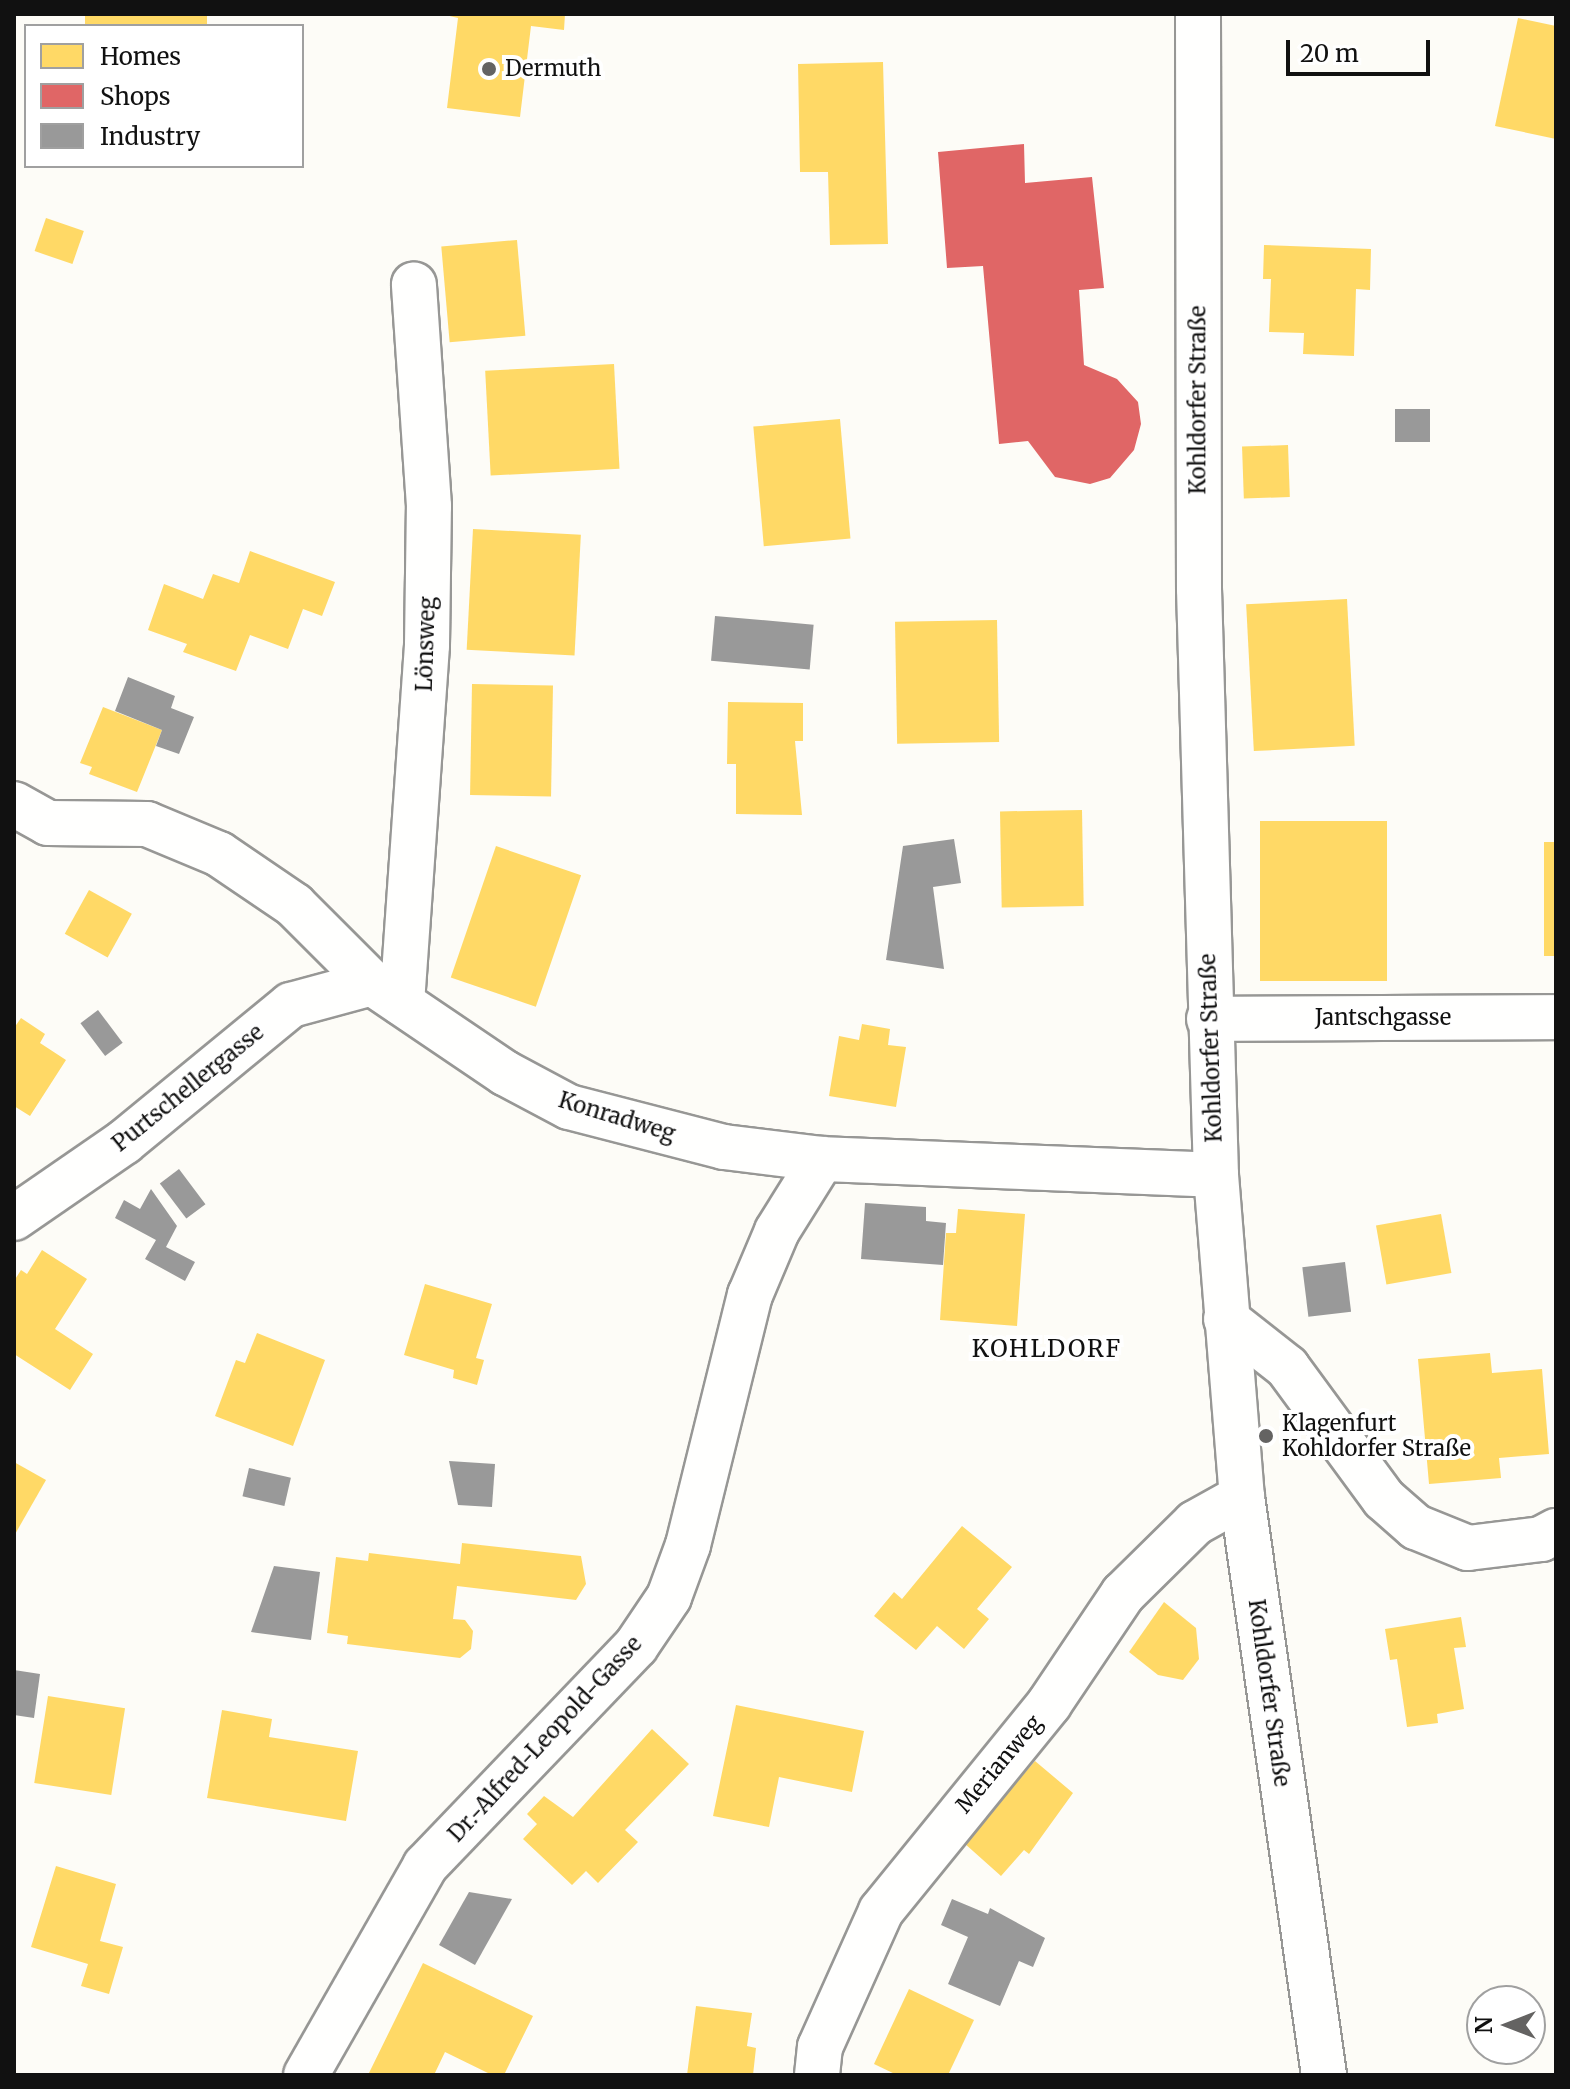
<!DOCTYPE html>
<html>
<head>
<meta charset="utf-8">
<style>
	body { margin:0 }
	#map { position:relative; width:1570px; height:2089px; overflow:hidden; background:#fdfcf7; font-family:Merriweather,serif }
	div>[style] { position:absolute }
	.homes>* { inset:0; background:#ffd966; transform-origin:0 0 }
	.shops>* { inset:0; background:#e06666 }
	.industry>* { inset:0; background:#999; transform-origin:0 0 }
	.roads { filter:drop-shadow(2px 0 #979795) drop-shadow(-2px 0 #979795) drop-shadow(0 2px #979795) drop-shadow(0 -2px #979795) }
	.minor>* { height:44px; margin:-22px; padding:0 22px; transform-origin:22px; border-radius:22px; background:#fffffe }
	.dots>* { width:22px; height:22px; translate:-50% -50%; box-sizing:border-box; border:4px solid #fff; border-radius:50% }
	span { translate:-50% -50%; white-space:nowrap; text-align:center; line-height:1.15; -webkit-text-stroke:8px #fff; paint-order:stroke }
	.poi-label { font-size:22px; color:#111 }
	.left { translate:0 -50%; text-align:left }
	.street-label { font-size:22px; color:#111 }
	.neighbourhood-label { font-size:24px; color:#111; letter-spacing:2px }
	.frame { position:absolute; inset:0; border:16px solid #111; pointer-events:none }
	.legend { position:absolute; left:24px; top:24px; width:280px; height:144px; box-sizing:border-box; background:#fff; border:2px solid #a0a0a0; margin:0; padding:10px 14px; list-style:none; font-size:24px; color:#111 }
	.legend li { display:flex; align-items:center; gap:16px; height:40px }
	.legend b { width:40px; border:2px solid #a0a0a0 }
	.north { position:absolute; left:1466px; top:1985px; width:80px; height:80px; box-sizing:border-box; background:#fff; border:2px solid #a0a0a0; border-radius:50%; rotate:270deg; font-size:22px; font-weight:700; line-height:32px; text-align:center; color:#111 }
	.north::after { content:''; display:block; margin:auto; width:28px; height:36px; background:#646362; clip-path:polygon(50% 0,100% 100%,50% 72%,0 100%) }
	.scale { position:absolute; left:1286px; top:40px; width:144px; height:36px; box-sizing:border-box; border:4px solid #111; border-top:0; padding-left:10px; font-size:24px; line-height:28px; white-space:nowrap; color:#111; -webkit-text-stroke:6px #fff; paint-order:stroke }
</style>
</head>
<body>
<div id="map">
	<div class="homes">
		<div style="left:85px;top:14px;width:122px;height:12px"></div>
		<div style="clip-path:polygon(441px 14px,565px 14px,564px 30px,531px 26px,520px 117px,447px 108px,458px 18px)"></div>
		<div style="clip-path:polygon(1518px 18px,1556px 26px,1556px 139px,1495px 126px)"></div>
		<div style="clip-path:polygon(883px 62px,888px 244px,830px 245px,828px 172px,800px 172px,798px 64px)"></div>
		<div style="left:46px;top:218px;width:40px;height:35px;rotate:19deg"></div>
		<div style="left:517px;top:240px;width:96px;height:76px;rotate:85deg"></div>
		<div style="clip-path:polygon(1264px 245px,1371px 249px,1370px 290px,1356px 289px,1354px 356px,1303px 354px,1304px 333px,1269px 332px,1271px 279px,1263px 279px)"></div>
		<div style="left:614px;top:364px;width:105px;height:129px;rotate:87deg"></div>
		<div style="left:840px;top:419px;width:120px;height:87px;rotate:85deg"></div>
		<div style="left:1288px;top:445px;width:52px;height:46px;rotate:88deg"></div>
		<div style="left:473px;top:529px;width:108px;height:121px;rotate:3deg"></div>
		<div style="clip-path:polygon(250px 551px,335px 582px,322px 616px,303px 609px,288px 649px,250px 635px,236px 671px,183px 652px,187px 644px,148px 630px,164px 584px,203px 599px,213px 574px,239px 583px)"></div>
		<div style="left:1347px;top:599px;width:147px;height:101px;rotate:87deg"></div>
		<div style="left:997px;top:620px;width:122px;height:102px;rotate:89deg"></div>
		<div style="left:472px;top:684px;width:81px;height:111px;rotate:1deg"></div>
		<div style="clip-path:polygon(728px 702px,803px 703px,803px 741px,795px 741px,802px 815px,736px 814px,736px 764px,727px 764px)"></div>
		<div style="clip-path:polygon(103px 707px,162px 730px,137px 792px,89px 774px,92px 767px,80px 763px)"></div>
		<div style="left:1082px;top:810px;width:96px;height:82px;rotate:89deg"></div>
		<div style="left:1260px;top:821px;width:127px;height:160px"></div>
		<div style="left:1544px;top:842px;width:12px;height:114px"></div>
		<div style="left:496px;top:846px;width:90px;height:139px;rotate:19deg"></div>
		<div style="left:89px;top:890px;width:49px;height:50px;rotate:29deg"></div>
		<div style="clip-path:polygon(21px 1018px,45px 1034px,40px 1043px,66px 1060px,30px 1116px,14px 1106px,14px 1028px)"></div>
		<div style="clip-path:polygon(862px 1024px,890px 1029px,888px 1045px,906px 1047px,896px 1107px,829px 1096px,839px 1036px,859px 1040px)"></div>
		<div style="clip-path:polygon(958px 1209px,1025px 1214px,1017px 1326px,940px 1320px,946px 1233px,956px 1233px)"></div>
		<div style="left:1441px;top:1214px;width:60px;height:66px;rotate:80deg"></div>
		<div style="clip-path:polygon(42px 1250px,87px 1279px,55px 1329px,93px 1354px,70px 1390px,14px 1354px,14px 1281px,21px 1270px,27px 1274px)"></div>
		<div style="clip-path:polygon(425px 1284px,492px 1304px,476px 1358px,484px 1360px,477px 1385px,453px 1378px,454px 1370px,404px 1355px)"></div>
		<div style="clip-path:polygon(257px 1333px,325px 1360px,293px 1446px,215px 1416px,236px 1360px,245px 1363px)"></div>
		<div style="clip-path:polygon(1490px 1353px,1492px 1373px,1542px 1369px,1549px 1454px,1499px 1458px,1501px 1478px,1429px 1484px,1418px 1359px)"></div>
		<div style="clip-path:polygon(14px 1462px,46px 1480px,14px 1536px)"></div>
		<div style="clip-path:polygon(962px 1526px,1012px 1567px,977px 1609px,989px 1619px,964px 1649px,937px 1626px,916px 1650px,874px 1616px,894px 1592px,902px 1599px)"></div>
		<div style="clip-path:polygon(462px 1543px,581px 1556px,586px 1584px,576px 1600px,457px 1586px,453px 1619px,465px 1620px,473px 1631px,471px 1649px,460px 1658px,347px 1644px,348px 1636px,327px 1633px,336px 1557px,368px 1561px,369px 1553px,460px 1564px)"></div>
		<div style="clip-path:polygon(1164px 1602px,1196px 1628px,1199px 1659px,1183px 1680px,1158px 1675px,1129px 1652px)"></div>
		<div style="clip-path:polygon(1461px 1617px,1466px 1647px,1454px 1648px,1464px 1709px,1437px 1714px,1438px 1723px,1407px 1727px,1397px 1659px,1390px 1660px,1385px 1629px)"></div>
		<div style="left:48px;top:1696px;width:78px;height:88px;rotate:9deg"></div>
		<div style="clip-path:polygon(736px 1705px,864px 1731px,852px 1792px,779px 1777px,769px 1827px,713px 1816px)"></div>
		<div style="clip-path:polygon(222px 1710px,272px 1719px,269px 1737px,358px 1751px,346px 1821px,207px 1798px)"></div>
		<div style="clip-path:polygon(652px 1729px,689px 1764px,625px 1830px,638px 1842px,598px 1883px,586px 1871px,572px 1885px,523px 1839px,537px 1824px,527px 1814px,544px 1796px,573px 1817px)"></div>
		<div style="clip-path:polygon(1035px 1761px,1073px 1793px,1029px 1854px,1024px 1850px,1001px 1876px,964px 1843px)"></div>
		<div style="clip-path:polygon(56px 1866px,116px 1884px,100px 1941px,123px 1947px,109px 1994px,81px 1986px,88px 1964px,31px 1947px)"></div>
		<div style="clip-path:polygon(423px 1963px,533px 2016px,504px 2075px,492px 2075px,445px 2052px,434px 2075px,368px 2075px)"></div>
		<div style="clip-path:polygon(909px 1989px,974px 2020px,948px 2075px,897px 2075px,874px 2064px)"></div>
		<div style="clip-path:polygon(696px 2006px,752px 2013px,747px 2046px,756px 2048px,753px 2075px,687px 2075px)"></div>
	</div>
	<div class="shops">
		<div style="clip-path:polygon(1024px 144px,1025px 183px,1092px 177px,1104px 288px,1079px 290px,1084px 365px,1117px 379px,1138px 402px,1141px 424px,1134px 450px,1110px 478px,1090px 484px,1055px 477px,1028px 441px,999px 444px,983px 266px,947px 268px,938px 152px)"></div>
	</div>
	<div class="industry">
		<div style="left:1395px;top:409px;width:35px;height:33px"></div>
		<div style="left:715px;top:616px;width:99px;height:45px;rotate:5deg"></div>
		<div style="clip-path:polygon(128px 677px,175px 696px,171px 708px,194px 717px,179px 754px,156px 746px,162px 730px,115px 711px)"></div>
		<div style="clip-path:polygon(954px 839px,961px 883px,933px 887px,944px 969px,886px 960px,903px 846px)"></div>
		<div style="left:98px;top:1010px;width:41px;height:22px;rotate:53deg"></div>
		<div style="left:179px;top:1169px;width:44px;height:24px;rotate:53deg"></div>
		<div style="clip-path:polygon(151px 1189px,177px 1226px,166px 1247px,195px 1262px,185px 1281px,145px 1259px,156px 1240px,115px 1218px,124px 1200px,140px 1209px)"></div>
		<div style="clip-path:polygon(865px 1203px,926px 1207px,926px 1221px,946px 1223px,943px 1265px,861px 1259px)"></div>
		<div style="left:1345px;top:1262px;width:50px;height:43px;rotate:83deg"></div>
		<div style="clip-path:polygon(449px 1461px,495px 1464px,492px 1507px,458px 1505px)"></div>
		<div style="left:249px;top:1468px;width:43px;height:29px;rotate:13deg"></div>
		<div style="clip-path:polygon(274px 1566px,320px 1572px,311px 1640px,251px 1632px)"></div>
		<div style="clip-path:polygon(14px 1670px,40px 1674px,34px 1718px,14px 1715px)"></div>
		<div style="clip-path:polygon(469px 1892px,512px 1899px,475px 1965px,439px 1945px)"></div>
		<div style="clip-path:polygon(952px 1899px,988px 1914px,990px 1908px,1045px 1938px,1033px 1967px,1019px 1961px,1000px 2006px,948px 1984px,968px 1937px,941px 1925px)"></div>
	</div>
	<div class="roads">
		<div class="minor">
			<div style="left:1198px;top:14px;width:575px;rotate:89.9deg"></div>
			<div style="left:1199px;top:589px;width:586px;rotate:88.34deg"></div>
			<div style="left:1216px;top:1175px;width:323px;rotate:85.4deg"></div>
			<div style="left:1242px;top:1497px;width:584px;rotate:81.93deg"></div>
			<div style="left:14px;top:804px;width:39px;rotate:29deg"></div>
			<div style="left:48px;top:823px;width:99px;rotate:0.6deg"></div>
			<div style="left:147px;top:824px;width:78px;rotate:22.6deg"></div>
			<div style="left:219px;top:854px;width:91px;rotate:34.2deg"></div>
			<div style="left:294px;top:905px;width:110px;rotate:45deg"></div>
			<div style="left:372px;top:983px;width:161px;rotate:34.1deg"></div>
			<div style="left:505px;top:1073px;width:72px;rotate:28deg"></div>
			<div style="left:569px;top:1107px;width:160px;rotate:14.5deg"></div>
			<div style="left:724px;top:1147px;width:99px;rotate:7deg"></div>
			<div style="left:822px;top:1159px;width:394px;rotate:2.3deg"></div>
			<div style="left:402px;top:1003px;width:359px;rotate:-86deg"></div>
			<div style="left:427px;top:645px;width:139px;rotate:-89.2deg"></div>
			<div style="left:429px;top:506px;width:222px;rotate:-93.9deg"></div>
			<div style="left:1209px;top:1019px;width:347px;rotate:-0.3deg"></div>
			<div style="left:14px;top:1218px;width:134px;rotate:-34.6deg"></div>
			<div style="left:124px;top:1142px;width:216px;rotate:-39.4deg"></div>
			<div style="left:291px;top:1005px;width:84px;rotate:-15.2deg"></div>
			<div style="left:1226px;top:1319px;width:78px;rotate:38.2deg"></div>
			<div style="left:1287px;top:1367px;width:164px;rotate:53.7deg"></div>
			<div style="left:1384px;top:1499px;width:43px;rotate:41.2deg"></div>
			<div style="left:1416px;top:1527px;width:56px;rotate:22deg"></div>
			<div style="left:1468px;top:1548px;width:74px;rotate:-7deg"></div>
			<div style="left:1541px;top:1539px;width:17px;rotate:-28deg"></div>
			<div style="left:306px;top:2075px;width:241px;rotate:-60.3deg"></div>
			<div style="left:425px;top:1866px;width:305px;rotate:-46.2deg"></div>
			<div style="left:636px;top:1646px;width:59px;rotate:-56deg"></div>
			<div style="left:669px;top:1597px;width:55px;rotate:-69.9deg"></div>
			<div style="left:688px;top:1545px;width:258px;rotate:-76.1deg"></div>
			<div style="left:750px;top:1295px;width:69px;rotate:-67.1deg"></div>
			<div style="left:777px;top:1231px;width:85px;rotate:-58deg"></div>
			<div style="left:817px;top:2075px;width:28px;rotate:-84deg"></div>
			<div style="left:820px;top:2047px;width:149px;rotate:-65.8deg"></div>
			<div style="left:881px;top:1911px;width:267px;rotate:-50.9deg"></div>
			<div style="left:1049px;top:1704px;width:133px;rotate:-56.1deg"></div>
			<div style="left:1123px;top:1594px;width:101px;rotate:-44.6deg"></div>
			<div style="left:1195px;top:1523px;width:54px;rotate:-29deg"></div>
		</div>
	</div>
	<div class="dots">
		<div style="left:489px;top:69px;background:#646362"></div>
		<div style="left:1266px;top:1436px;background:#646362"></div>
	</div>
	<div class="poi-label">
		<span class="left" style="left:505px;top:69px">Dermuth</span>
		<span class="left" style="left:1282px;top:1436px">Klagenfurt<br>Kohldorfer Straße</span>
	</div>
	<div class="street-label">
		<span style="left:1198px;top:400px;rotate:-90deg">Kohldorfer Straße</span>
		<span style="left:426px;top:644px;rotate:-88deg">Lönsweg</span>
		<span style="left:1383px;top:1018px">Jantschgasse</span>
		<span style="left:1211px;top:1048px;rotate:-92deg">Kohldorfer Straße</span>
		<span style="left:188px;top:1088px;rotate:-39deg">Purtschellergasse</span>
		<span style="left:617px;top:1117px;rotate:17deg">Konradweg</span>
		<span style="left:1269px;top:1693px;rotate:82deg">Kohldorfer Straße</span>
		<span style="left:545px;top:1739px;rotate:-47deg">Dr.-Alfred-Leopold-Gasse</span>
		<span style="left:999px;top:1764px;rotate:-50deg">Merianweg</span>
	</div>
	<div class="neighbourhood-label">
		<span style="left:1047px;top:1349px">KOHLDORF</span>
	</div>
	<div class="frame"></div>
	<ul class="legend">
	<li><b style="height:22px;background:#ffd966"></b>Homes</li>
	<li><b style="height:22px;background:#e06666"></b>Shops</li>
	<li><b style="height:22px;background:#999"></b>Industry</li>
	</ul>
	<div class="north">N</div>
	<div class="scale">20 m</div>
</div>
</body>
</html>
